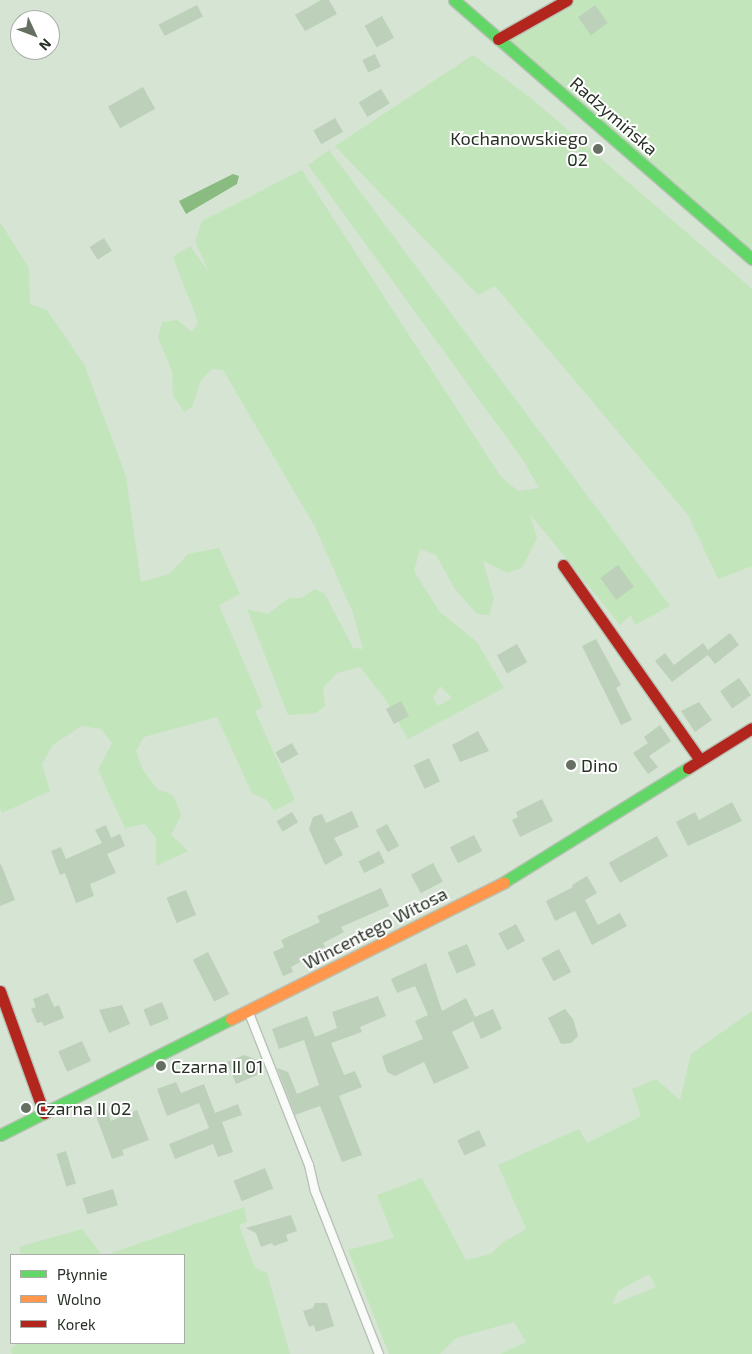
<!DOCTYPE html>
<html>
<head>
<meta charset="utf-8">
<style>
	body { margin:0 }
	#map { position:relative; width:752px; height:1354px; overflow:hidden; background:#d6e4d4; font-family:"Exo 2",sans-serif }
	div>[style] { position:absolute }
	.green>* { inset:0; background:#c2e5bb }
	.water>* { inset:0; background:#8abb81 }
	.building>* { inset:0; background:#bdd0ba; transform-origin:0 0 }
	.roads { filter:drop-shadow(1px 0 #b7c2b5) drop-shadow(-1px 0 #b7c2b5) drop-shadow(0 1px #b7c2b5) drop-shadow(0 -1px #b7c2b5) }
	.lane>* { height:8px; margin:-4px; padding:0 4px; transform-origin:4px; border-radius:4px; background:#f9fbf9 }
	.fast>* { height:11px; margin:-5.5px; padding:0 5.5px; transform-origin:5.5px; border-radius:5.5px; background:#63d668 }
	.slow>* { height:11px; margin:-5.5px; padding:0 5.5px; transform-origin:5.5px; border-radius:5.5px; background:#ff974d }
	.jam>* { height:11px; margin:-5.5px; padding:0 5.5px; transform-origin:5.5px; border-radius:5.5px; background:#b3261e }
	.dots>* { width:14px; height:14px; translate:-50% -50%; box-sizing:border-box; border:2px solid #fff; border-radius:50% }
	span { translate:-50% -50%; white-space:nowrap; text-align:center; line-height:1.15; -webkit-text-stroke:4px #fff; paint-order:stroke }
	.street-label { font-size:18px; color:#283126 }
	.poi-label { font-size:18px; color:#283126 }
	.right { translate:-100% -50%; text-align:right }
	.left { translate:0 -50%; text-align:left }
	.legend { position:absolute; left:10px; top:1254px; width:175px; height:90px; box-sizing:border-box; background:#fff; border:1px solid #a9ada8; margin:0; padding:6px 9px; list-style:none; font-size:15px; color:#283126 }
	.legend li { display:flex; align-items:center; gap:10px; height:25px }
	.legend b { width:25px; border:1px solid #a9ada8 }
	.north { position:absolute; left:10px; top:10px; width:50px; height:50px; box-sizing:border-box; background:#fff; border:1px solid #a9ada8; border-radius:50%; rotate:133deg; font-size:14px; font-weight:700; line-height:20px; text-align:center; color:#283126 }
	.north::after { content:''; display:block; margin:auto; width:18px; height:22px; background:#657063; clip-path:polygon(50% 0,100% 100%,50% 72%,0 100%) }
</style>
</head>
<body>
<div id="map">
	<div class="green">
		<div style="clip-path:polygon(566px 0,752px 0,752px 258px,501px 37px)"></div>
		<div style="clip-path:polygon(473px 55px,532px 99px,752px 289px,752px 566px,718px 579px,688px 515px,495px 286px,478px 295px,335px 146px)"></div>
		<div style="clip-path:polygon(evenodd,329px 150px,670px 606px,635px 625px,631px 615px,620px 625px,530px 514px,537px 538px,522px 568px,507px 573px,483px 561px,494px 599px,489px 615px,477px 614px,455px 589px,436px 555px,420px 549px,414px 571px,439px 611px,477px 642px,504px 688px,408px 739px,385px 699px,360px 667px,337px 673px,323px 688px,325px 706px,316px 713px,288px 715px,247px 609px,268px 614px,289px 598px,301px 598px,315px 589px,325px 594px,353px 648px,363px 649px,353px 613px,315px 527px,223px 370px,212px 369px,201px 380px,192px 407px,184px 412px,173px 395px,172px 371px,158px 338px,162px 322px,177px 320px,192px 332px,198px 322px,173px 257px,190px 246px,209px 272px,195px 241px,202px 221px,302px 170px,501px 477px,518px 491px,539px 488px,523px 460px,308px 165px,329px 150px,440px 686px,452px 698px,438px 706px,433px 698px,440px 686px)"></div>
		<div style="clip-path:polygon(0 222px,29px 268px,30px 304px,47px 310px,84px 364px,126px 476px,141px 582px,169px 574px,188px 554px,219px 548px,240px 594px,219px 605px,263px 707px,255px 711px,295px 800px,274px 811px,267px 800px,252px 793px,217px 717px,144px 737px,136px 751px,143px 770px,157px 789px,173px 795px,181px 815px,171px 835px,188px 851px,156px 866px,156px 838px,145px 824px,125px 828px,98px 770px,112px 743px,101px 729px,81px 726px,53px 745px,42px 764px,50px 791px,2px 813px,0 808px)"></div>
		<div style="clip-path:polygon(evenodd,752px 1011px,752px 1354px,500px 1354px,526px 1342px,514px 1322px,456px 1338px,440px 1354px,389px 1354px,348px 1250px,394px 1238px,377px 1195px,422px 1178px,466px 1260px,491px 1254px,502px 1243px,526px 1229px,498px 1165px,579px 1129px,587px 1143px,641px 1116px,632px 1089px,656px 1079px,680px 1100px,691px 1054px,752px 1011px,649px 1274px,656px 1287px,612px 1305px,618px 1291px,649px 1274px)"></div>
		<div style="clip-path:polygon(244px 1207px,247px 1222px,239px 1225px,255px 1268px,267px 1273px,290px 1354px,12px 1354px,11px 1348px,20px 1343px,184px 1343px,184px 1255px,106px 1255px)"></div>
		<div style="clip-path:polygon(82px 1229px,102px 1255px,21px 1255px,19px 1247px)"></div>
	</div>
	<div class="water">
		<div style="clip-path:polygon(233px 174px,239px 176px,237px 184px,186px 214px,179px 201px)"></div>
	</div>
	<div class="building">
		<div style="clip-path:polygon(321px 0,329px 0,337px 14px,305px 31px,295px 15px)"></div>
		<div style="left:197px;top:5px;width:13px;height:43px;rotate:63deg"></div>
		<div style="left:595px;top:5px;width:22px;height:21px;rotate:54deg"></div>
		<div style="left:382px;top:16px;width:25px;height:20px;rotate:61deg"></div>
		<div style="left:375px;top:54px;width:14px;height:14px;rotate:65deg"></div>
		<div style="left:143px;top:87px;width:25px;height:40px;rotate:61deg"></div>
		<div style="left:381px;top:89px;width:17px;height:26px;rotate:59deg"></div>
		<div style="left:335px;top:118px;width:16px;height:25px;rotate:60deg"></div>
		<div style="left:104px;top:238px;width:15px;height:17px;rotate:58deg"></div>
		<div style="left:618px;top:565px;width:27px;height:22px;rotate:54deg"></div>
		<div style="clip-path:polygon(730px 633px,739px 645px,715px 664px,708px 655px,672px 682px,655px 661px,665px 653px,674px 665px,703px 643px,708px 650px)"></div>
		<div style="clip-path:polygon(596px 639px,621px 685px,616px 688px,632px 720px,621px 725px,582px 646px)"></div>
		<div style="left:517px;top:644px;width:21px;height:23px;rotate:61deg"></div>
		<div style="left:739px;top:678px;width:21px;height:23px;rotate:55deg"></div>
		<div style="left:401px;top:701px;width:17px;height:17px;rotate:62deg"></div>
		<div style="clip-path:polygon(699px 702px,712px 720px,695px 732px,681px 711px)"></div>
		<div style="clip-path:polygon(660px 725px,671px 741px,649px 756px,658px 767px,648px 774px,633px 753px,648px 743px,644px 737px)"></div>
		<div style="clip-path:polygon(478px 731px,489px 751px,460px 762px,452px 745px)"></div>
		<div style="left:292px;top:743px;width:13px;height:19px;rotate:61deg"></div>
		<div style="left:429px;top:758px;width:26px;height:17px;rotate:65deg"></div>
		<div style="clip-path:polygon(542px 799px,553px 821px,520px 837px,512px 820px,518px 817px,516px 812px)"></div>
		<div style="clip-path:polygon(732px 802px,742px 821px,688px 846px,676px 822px,695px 812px,699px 820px)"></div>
		<div style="clip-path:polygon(352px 811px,359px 827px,334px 838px,343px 855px,325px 865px,309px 829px,313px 817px,322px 814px,326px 823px)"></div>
		<div style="left:292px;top:812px;width:12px;height:18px;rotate:59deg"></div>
		<div style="left:387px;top:824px;width:25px;height:13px;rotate:61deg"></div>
		<div style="clip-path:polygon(106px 825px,111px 838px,120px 834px,125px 846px,107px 854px,116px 873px,90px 884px,94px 896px,76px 903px,65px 873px,60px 875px,51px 851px,61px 847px,66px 859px,102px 843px,95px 830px)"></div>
		<div style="left:474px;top:835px;width:18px;height:27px;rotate:63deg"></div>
		<div style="left:657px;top:836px;width:23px;height:55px;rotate:61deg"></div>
		<div style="left:379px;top:851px;width:13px;height:23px;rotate:63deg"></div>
		<div style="left:433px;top:863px;width:21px;height:25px;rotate:62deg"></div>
		<div style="clip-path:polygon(1px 864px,15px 900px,0 906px,0 865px)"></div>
		<div style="clip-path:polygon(587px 876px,597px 893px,585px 900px,598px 925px,620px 913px,627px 926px,592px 945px,575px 911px,555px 921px,546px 901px,573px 887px,572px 885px)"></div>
		<div style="clip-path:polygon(381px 888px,389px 906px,341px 927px,344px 932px,323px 943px,325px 947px,299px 959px,300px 962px,291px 967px,293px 972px,283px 976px,273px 952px,284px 947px,281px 940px,320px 922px,317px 916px)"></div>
		<div style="left:186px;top:890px;width:27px;height:21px;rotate:68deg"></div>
		<div style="left:516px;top:924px;width:19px;height:20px;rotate:62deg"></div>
		<div style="left:467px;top:944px;width:23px;height:21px;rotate:67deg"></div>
		<div style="left:559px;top:949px;width:26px;height:20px;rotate:62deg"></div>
		<div style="left:208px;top:952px;width:47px;height:17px;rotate:63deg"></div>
		<div style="clip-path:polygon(426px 963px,442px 1011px,466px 998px,475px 1017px,493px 1009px,502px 1029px,481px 1039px,473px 1021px,452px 1032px,469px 1068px,434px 1084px,424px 1062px,395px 1076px,387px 1072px,382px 1056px,423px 1039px,415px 1021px,428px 1015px,415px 986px,397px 993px,391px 979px)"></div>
		<div style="clip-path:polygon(48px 993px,54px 1007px,59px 1005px,64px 1018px,44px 1026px,42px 1022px,37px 1023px,31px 1009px,36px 1007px,33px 999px)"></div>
		<div style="clip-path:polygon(378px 996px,386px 1016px,360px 1027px,362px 1032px,331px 1043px,344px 1075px,355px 1071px,362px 1087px,339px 1096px,362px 1155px,342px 1162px,320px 1106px,295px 1115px,277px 1068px,288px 1072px,297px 1094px,319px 1085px,304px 1040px,279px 1049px,272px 1029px,307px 1016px,315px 1037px,337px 1028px,332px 1012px)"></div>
		<div style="left:162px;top:1002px;width:18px;height:20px;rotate:68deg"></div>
		<div style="clip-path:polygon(122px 1005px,130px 1024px,109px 1033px,99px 1010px)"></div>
		<div style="clip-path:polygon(565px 1009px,573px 1019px,578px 1036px,571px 1043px,561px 1044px,548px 1018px)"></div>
		<div style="left:82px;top:1041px;width:22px;height:26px;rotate:66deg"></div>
		<div style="clip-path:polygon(244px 1055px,257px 1060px,262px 1073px,236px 1084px,227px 1062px)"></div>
		<div style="clip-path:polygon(176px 1082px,181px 1093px,204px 1084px,215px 1113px,238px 1104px,242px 1115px,222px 1122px,233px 1152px,218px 1157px,213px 1144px,175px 1159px,169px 1144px,209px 1128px,199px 1103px,167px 1116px,157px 1089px)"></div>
		<div style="clip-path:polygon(107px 1108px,111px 1121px,137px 1110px,149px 1140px,122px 1150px,124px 1155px,112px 1159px,95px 1113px)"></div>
		<div style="left:479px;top:1130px;width:17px;height:24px;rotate:65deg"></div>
		<div style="left:66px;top:1151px;width:34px;height:10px;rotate:73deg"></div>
		<div style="left:265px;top:1168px;width:22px;height:34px;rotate:68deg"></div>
		<div style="left:113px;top:1189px;width:17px;height:32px;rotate:73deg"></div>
		<div style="clip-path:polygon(291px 1215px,297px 1231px,286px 1235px,288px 1241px,274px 1246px,272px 1243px,261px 1247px,256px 1233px,246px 1228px)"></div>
		<div style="clip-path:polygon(315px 1303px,327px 1303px,334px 1326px,316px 1332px,314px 1325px,309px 1327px,303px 1311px,313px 1308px)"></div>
	</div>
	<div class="roads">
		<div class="lane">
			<div style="left:249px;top:1013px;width:163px;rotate:68.5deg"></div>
			<div style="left:309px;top:1165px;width:27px;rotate:77deg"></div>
			<div style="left:315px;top:1191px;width:175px;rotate:68.6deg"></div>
		</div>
		<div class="fast">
			<div style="left:454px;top:0;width:395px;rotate:41deg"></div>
			<div style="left:504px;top:882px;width:216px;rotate:-31.8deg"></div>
			<div style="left:0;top:1135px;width:258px;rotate:-26.7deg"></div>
		</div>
		<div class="slow">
			<div style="left:231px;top:1019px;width:305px;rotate:-26.6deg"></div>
		</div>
		<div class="jam">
			<div style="left:498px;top:39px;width:79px;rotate:-29.5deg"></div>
			<div style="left:563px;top:565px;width:238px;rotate:54.9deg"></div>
			<div style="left:688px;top:768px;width:75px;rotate:-32deg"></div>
			<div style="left:0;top:991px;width:130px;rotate:70.2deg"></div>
		</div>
	</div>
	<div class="dots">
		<div style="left:598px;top:149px;background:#657063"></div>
		<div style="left:571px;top:765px;background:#657063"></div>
		<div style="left:161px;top:1066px;background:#657063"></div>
		<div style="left:26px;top:1108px;background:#657063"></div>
	</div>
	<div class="street-label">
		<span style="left:614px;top:116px;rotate:41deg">Radzymińska</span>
		<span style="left:375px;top:928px;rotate:-27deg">Wincentego Witosa</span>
	</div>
	<div class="poi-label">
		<span class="right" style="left:588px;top:149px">Kochanowskiego<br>02</span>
		<span class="left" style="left:581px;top:765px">Dino</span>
		<span class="left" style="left:171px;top:1066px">Czarna II 01</span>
		<span class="left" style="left:36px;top:1108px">Czarna II 02</span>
	</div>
	<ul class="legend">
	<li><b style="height:6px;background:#63d668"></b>Płynnie</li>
	<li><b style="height:6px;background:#ff974d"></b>Wolno</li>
	<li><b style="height:6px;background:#b3261e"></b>Korek</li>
	</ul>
	<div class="north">N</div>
</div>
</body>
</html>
